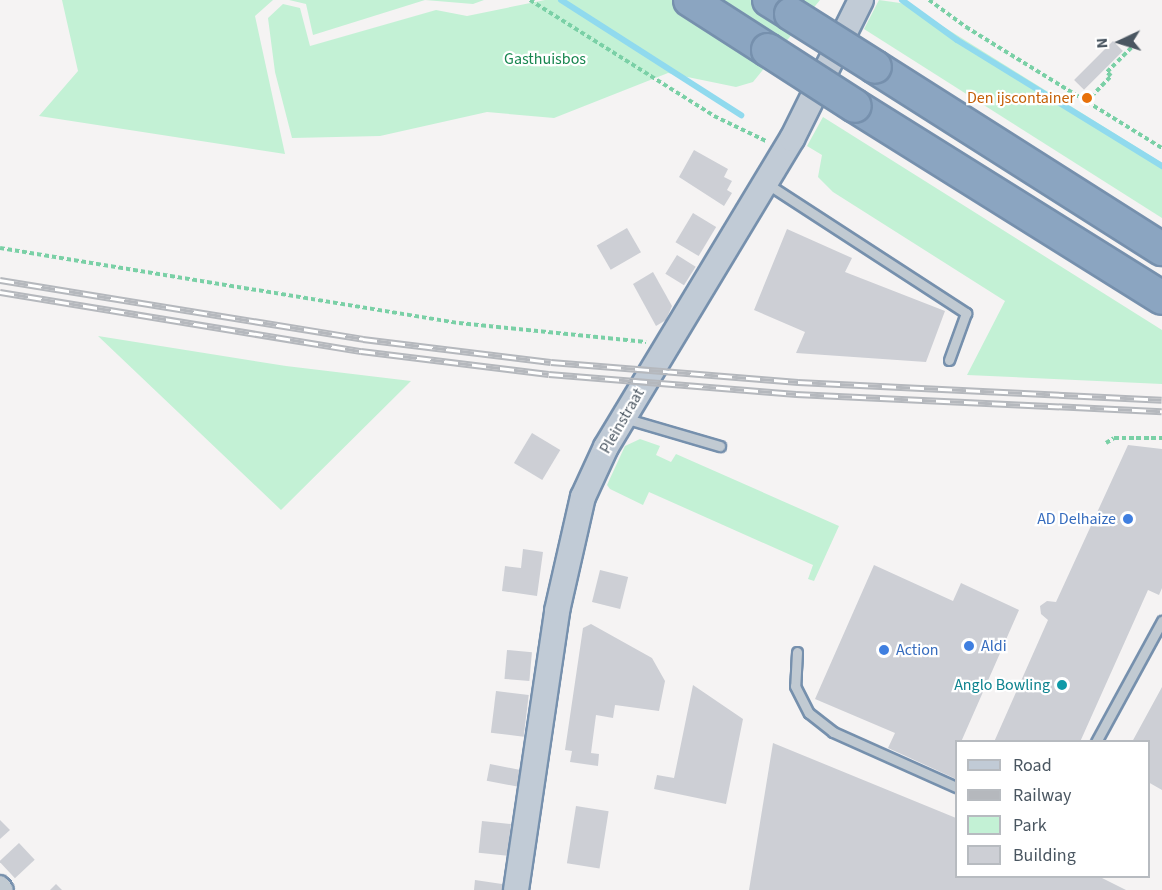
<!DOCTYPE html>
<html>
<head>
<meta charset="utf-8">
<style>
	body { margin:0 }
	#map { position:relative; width:1162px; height:890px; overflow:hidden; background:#f5f3f3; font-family:"Source Sans 3",sans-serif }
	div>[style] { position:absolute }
	.green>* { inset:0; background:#c3f1d5 }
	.stream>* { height:6px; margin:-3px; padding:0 3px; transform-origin:3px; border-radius:3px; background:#90daee }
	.building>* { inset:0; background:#cdcfd5; transform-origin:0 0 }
	.path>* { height:4px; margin-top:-2px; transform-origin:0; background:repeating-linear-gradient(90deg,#7ad0a6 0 4.5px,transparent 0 7.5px) }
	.roads { filter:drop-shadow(2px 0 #7690ad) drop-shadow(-2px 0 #7690ad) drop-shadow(0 2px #7690ad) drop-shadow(0 -2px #7690ad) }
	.lane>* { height:9px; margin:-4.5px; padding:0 4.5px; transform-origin:4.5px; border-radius:4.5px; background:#c1cad2 }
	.street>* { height:18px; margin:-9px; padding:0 9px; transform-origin:9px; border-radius:9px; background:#c1cad2 }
	.secondary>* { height:24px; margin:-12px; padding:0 12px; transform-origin:12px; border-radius:12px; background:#c1cbd6 }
	.highway>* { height:32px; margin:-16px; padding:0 16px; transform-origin:16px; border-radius:16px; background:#8ba5c1 }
	.rail>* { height:7px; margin-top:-3.5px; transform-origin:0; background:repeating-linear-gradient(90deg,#fff 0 14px,#b5b8bd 0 28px); box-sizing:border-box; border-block:2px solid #b5b8bd }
	.bridges { filter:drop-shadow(2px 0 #7690ad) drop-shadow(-2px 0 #7690ad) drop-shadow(0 2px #7690ad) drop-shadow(0 -2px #7690ad) }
	.highway-bridge>* { height:32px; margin:-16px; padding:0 16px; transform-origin:16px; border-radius:16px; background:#8ba5c1 }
	.dots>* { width:16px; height:16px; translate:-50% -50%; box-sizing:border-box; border:3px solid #fff; border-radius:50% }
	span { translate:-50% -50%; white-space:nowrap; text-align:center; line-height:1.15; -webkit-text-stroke:4.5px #fff; paint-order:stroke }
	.park-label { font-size:16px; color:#17864f }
	.food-label { font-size:16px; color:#c56008 }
	.right { translate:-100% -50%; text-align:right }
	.street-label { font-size:16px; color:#4a5661 }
	.shop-label { font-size:16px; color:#366cbe }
	.left { translate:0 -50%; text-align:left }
	.culture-label { font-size:16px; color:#0d838f }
	.legend { position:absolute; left:955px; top:740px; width:195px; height:138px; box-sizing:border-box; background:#fff; border:2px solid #b7bbc0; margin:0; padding:8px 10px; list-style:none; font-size:18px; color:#4a5661 }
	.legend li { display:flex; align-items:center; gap:12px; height:30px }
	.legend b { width:30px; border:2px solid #b7bbc0 }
	.north { position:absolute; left:1090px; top:12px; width:60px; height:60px; -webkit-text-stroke:4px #fff; paint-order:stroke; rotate:266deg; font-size:16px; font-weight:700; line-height:24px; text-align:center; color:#4a5661 }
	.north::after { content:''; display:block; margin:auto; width:21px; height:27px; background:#4a5661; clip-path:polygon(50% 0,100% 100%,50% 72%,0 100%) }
</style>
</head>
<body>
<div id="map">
	<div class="green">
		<div style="clip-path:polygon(62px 0,273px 0,255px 16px,285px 154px,39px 116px,78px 71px)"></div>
		<div style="clip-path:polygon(289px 0,484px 0,473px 4px,425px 0,313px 35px,306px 4px)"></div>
		<div style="clip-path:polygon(545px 0,820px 0,753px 82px,736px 87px,668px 73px,554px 118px,487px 112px,380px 136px,292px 138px,275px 72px,268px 18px,283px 4px,300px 8px,310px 46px,436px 10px,467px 16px)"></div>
		<div style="clip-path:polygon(879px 0,907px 4px,1162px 163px,1162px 218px,864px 29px)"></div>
		<div style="clip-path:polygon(823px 117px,1162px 330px,1162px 384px,967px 375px,1005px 301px,833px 192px,818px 177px,822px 155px,807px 146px)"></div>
		<div style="clip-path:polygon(98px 336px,286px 366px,411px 381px,281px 510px)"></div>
		<div style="clip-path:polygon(640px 439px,660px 446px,656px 455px,671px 462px,676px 454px,839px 526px,814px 581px,808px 579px,813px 565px,649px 492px,643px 505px,610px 489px,607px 485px,625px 446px)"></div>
	</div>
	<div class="stream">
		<div style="left:561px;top:0;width:214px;rotate:32.6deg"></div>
		<div style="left:902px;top:0;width:68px;rotate:36deg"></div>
		<div style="left:957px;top:40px;width:241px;rotate:31.6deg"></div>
	</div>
	<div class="building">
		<div style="left:1113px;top:41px;width:14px;height:55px;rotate:45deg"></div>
		<div style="clip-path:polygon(694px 150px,728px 169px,724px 177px,732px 181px,727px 190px,732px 193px,724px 206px,679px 177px)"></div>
		<div style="left:693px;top:213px;width:27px;height:34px;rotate:31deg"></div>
		<div style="left:627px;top:228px;width:28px;height:35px;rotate:60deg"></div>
		<div style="clip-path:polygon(787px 229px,852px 258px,845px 272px,945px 311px,926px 362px,796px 353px,805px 332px,754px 310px)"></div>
		<div style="left:677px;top:255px;width:22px;height:22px;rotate:32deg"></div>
		<div style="clip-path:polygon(653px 272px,672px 306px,666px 320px,656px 326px,633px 284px)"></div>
		<div style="left:532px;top:433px;width:33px;height:35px;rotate:31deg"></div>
		<div style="clip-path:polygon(1128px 445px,1162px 449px,1162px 588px,1159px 595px,1148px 590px,1080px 742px,994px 742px,1048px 620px,1041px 614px,1040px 606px,1047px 601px,1056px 602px)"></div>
		<div style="clip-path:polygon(523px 549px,543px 552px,537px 596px,502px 591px,505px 566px,521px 568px)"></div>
		<div style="clip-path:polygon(874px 565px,953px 601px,961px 583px,1019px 610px,961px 742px,956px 742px,956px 779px,888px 748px,895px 733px,815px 699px)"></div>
		<div style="left:600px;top:570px;width:29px;height:33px;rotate:14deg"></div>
		<div style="clip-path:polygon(591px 624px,652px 658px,665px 681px,659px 711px,615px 705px,613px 718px,596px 715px,591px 753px,599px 754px,598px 766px,570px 762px,572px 751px,565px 750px,583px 628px)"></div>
		<div style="left:507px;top:650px;width:25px;height:29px;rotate:5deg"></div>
		<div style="clip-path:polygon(693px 685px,743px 719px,726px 804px,654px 789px,657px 775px,674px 778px)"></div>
		<div style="clip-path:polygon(1162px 687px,1162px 790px,1148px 782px,1148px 742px,1132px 742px)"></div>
		<div style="left:496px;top:691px;width:33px;height:42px;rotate:7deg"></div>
		<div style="clip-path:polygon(773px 743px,956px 818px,956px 876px,1098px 876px,1126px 890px,749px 890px)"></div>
		<div style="left:490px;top:764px;width:31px;height:17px;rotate:11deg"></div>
		<div style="left:576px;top:806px;width:33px;height:58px;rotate:9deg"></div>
		<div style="clip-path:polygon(0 820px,10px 830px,0 839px)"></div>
		<div style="left:482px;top:821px;width:29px;height:32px;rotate:6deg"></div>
		<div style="left:19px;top:843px;width:23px;height:27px;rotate:47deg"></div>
		<div style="clip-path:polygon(475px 880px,502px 884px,502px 890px,474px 890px)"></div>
		<div style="clip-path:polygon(56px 884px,62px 890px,50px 890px)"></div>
	</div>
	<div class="path">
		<div style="left:530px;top:0;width:218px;rotate:32.2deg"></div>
		<div style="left:714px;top:116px;width:58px;rotate:25.7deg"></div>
		<div style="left:929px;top:0;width:46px;rotate:36.1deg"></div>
		<div style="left:966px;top:27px;width:230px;rotate:31.7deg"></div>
		<div style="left:1086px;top:102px;width:36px;rotate:-46deg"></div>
		<div style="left:1111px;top:76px;width:6px;rotate:-135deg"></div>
		<div style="left:1107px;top:72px;width:37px;rotate:-45deg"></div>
		<div style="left:0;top:248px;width:465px;rotate:9.3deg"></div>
		<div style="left:459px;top:323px;width:188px;rotate:5.8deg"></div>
		<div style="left:1106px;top:443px;width:9px;rotate:-32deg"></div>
		<div style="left:1114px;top:438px;width:48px"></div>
	</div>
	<div class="roads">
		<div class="lane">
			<div style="left:766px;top:183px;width:239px;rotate:33deg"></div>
			<div style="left:966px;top:313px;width:50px;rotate:109.9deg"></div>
			<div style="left:624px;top:418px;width:100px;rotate:16.3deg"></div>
			<div style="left:797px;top:652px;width:34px;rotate:93deg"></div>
			<div style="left:795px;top:686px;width:30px;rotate:63deg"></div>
			<div style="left:809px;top:713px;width:31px;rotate:38deg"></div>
			<div style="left:833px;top:732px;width:135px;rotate:24.1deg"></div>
			<div style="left:1096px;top:742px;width:138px;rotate:-61.4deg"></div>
		</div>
		<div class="street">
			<div style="left:0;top:885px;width:6px;rotate:51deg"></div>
		</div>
		<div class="secondary">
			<div style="left:516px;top:890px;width:282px;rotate:-81.6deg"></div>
			<div style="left:557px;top:611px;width:117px;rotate:-77.2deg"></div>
			<div style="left:583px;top:497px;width:55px;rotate:-65.3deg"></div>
			<div style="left:606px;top:447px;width:360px;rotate:-58.9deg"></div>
			<div style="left:792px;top:139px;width:155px;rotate:-63.6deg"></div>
		</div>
		<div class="highway">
			<div style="left:690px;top:0;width:93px;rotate:32.7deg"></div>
			<div style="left:769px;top:0;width:26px;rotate:32deg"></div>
			<div style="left:875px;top:67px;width:340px;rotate:32.4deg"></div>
			<div style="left:855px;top:106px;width:362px;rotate:32deg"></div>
		</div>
	</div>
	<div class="rail">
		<div style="left:0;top:280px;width:368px;rotate:9.2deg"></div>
		<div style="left:363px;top:339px;width:189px;rotate:7deg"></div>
		<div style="left:551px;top:362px;width:248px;rotate:4.6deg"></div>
		<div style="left:798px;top:382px;width:364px;rotate:2.8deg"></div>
		<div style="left:0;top:292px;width:366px;rotate:9.3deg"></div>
		<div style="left:361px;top:351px;width:189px;rotate:7deg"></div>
		<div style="left:549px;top:374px;width:248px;rotate:4.6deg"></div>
		<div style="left:796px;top:394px;width:366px;rotate:2.7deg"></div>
	</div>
	<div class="bridges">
		<div class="highway-bridge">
			<div style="left:791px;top:14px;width:99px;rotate:32.2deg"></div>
			<div style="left:768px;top:50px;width:103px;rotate:32.8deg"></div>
		</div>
	</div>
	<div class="dots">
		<div style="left:1087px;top:98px;background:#e8710a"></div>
		<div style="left:1128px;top:519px;background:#3f7fe0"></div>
		<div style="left:969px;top:646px;background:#3f7fe0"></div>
		<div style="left:884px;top:650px;background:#3f7fe0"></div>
		<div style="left:1062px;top:685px;background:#0f9aa8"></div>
	</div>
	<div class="park-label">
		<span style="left:545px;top:59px">Gasthuisbos</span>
	</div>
	<div class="food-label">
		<span class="right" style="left:1075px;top:98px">Den ijscontainer</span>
	</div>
	<div class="street-label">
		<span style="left:622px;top:421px;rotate:-60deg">Pleinstraat</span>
	</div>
	<div class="shop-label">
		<span class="right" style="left:1116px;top:519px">AD Delhaize</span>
		<span class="left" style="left:981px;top:646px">Aldi</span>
		<span class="left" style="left:896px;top:650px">Action</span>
	</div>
	<div class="culture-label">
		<span class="right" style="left:1050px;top:685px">Anglo Bowling</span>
	</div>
	<ul class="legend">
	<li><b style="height:8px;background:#c1cbd6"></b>Road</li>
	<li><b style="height:8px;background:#b5b8bd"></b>Railway</li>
	<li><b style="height:16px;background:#c3f1d5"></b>Park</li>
	<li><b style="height:16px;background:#cdcfd5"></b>Building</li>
	</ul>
	<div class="north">N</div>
</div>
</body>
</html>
